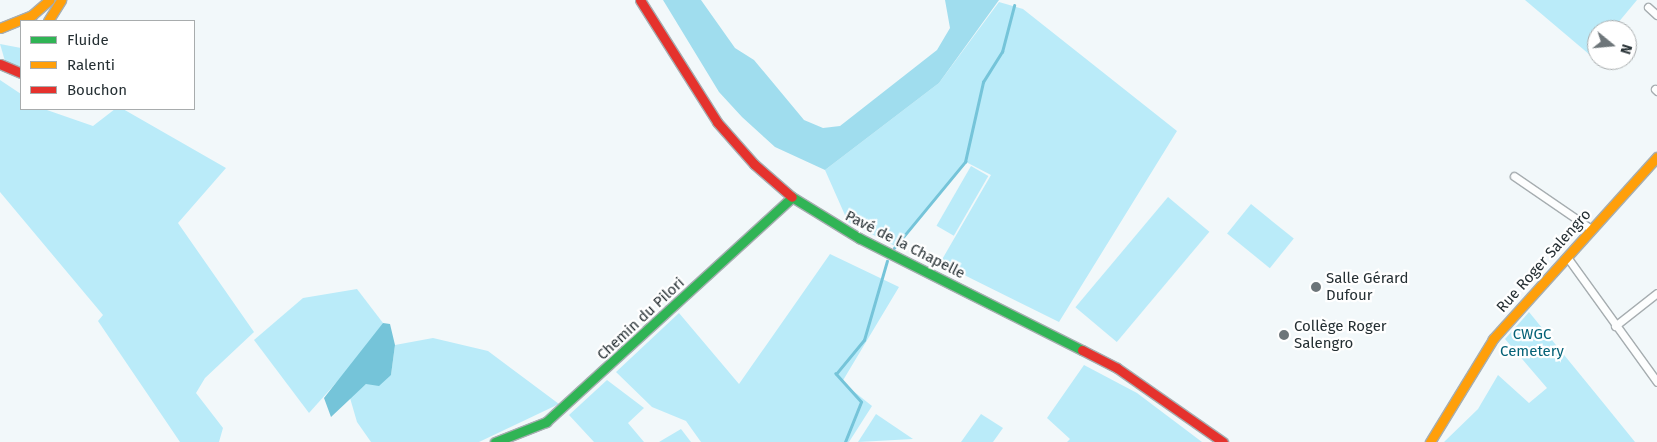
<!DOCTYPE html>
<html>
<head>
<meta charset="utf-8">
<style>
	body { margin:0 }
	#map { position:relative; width:1657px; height:442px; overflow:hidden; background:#f2f8fa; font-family:"Fira Sans",sans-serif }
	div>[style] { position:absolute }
	.green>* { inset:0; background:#baebf9; transform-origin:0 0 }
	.forest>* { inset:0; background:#a0ddee }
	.water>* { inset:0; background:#75c4d9 }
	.stream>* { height:2.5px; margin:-1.25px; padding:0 1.25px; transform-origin:1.25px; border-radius:1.25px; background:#75c4d9 }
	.roads { filter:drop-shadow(1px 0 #a6adb0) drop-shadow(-1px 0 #a6adb0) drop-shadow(0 1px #a6adb0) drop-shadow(0 -1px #a6adb0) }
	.street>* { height:7px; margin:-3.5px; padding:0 3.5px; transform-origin:3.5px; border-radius:3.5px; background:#fdfefe }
	.fast>* { height:9px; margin:-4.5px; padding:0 4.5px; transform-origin:4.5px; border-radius:4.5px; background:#30b455 }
	.slow>* { height:9px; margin:-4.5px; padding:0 4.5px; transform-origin:4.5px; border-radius:4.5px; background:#ff9f0a }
	.jam>* { height:9px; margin:-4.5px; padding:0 4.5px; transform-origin:4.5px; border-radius:4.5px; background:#e5322d }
	.dots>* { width:14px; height:14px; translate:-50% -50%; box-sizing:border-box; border:2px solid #fff; border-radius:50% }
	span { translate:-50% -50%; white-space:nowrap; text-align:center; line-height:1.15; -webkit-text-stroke:4.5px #fff; paint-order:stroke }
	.street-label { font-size:15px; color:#252f33 }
	.poi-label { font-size:15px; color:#252f33 }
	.left { translate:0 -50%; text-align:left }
	.park-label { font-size:15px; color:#056277 }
	.legend { position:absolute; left:20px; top:20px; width:175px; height:90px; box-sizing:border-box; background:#fff; border:1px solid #a8acad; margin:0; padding:6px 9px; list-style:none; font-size:15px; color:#252f33 }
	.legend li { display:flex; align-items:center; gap:10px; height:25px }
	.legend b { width:25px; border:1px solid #a8acad }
	.north { position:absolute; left:1587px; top:20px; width:50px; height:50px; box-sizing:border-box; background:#fff; border:1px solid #a8acad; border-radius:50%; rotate:107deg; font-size:14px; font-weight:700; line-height:20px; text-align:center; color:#252f33 }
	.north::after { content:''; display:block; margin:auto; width:18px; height:22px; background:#6d7579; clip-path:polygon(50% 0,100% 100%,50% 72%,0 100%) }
</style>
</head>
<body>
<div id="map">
	<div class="green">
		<div style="clip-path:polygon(1525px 0,1637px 0,1612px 30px,1597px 30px,1597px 48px,1590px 55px)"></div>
		<div style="clip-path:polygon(999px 2px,1023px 9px,1177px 131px,1059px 322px,940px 263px,991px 175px,966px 162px,895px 246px,848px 222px,825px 170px,939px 83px)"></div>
		<div style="clip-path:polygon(0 44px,21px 48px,21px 67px,5px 61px)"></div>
		<div style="clip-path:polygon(0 80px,21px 94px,21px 109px,44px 109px,93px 126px,115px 109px,123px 109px,226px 168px,178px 223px,254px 332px,205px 378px,196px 393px,223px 428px,219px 442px,180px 442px,98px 321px,103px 315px,0 192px)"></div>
		<div style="left:971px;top:166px;width:20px;height:69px;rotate:30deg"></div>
		<div style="left:1168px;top:197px;width:54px;height:144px;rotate:40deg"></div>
		<div style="left:1251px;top:204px;width:55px;height:38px;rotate:39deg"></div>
		<div style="clip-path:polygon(830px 254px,899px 287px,842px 382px,872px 406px,849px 442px,701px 442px,686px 421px,652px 407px,616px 372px,679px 313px,739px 384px)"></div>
		<div style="clip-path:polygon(357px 289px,383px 323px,378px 336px,309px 413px,254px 340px,303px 298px)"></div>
		<div style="clip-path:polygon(1529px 312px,1605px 405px,1635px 442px,1444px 442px,1478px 409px,1498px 375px,1529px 403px,1547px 388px,1505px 339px)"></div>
		<div style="clip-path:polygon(433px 338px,488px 351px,559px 404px,479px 442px,371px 442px,357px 422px,350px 398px,366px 384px,391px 375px,395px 345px)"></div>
		<div style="clip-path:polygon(1084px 365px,1137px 393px,1202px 442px,1067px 442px,1070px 439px,1047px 418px)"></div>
		<div style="clip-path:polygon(607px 380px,644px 408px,628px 423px,644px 442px,594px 442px,569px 415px)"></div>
		<div style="clip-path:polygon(876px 414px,913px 439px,858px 442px)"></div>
		<div style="clip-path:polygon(981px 414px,1003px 428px,993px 442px,961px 442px)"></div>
		<div style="clip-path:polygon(681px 429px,691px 442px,659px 442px)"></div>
	</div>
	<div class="forest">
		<div style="clip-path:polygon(663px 0,701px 0,735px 48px,754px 60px,804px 120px,823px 128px,840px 126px,937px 50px,950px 28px,945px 0,999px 0,939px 83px,825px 170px,775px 147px,742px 117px,719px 92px)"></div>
	</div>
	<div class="water">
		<div style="clip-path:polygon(383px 323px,390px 324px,395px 345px,391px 375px,379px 386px,366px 384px,331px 417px,324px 398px)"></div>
	</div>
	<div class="stream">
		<div style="left:894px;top:248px;width:112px;rotate:-50.5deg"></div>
		<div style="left:965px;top:162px;width:82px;rotate:-77.3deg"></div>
		<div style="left:983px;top:82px;width:36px;rotate:-58deg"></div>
		<div style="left:1002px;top:52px;width:48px;rotate:-75.4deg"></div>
		<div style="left:845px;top:442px;width:43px;rotate:-68.2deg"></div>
		<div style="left:861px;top:402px;width:38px;rotate:-132deg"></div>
		<div style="left:836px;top:374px;width:44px;rotate:-50.5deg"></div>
		<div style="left:864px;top:340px;width:82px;rotate:-73.8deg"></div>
	</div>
	<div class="roads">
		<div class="street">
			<div style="left:1648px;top:7px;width:12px;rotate:42deg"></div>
			<div style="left:1655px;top:89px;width:3px;rotate:45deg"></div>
			<div style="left:1514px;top:176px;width:93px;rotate:34.5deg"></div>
			<div style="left:1567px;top:257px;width:154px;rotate:54.2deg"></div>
			<div style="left:1615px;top:326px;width:53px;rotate:-38.2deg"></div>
		</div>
		<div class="fast">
			<div style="left:792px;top:197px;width:79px;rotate:31.5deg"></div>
			<div style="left:859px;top:238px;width:250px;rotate:26.7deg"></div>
			<div style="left:495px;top:442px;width:55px;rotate:-21.4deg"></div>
			<div style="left:546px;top:422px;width:333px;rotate:-42.4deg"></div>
		</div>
		<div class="slow">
			<div style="left:48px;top:21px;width:25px;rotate:-58deg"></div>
			<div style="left:0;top:28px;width:35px;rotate:-22deg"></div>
			<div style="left:32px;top:15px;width:23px;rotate:-41deg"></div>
			<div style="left:1430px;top:442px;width:121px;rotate:-58.5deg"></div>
			<div style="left:1493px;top:339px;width:245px;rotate:-48deg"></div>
		</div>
		<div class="jam">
			<div style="left:640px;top:0;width:144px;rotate:57.7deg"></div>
			<div style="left:717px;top:122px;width:56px;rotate:48.6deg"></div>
			<div style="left:754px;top:164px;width:50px;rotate:41deg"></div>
			<div style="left:0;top:64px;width:23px;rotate:23deg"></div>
			<div style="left:1082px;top:350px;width:39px;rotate:27deg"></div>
			<div style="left:1117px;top:368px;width:129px;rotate:34.9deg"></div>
		</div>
	</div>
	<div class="dots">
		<div style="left:1316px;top:287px;background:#6d7579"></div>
		<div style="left:1284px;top:335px;background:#6d7579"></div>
	</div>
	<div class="street-label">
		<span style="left:905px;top:245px;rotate:27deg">Pavé de la Chapelle</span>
		<span style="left:1544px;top:261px;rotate:-48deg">Rue Roger Salengro</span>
		<span style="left:641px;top:319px;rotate:-43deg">Chemin du Pilori</span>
	</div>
	<div class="poi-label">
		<span class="left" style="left:1326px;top:287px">Salle Gérard<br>Dufour</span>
		<span class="left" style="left:1294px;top:335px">Collège Roger<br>Salengro</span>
	</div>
	<div class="park-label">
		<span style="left:1532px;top:343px">CWGC<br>Cemetery</span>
	</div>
	<ul class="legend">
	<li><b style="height:6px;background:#30b455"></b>Fluide</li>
	<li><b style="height:6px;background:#ff9f0a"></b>Ralenti</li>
	<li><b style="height:6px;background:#e5322d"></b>Bouchon</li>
	</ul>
	<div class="north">N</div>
</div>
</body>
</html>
